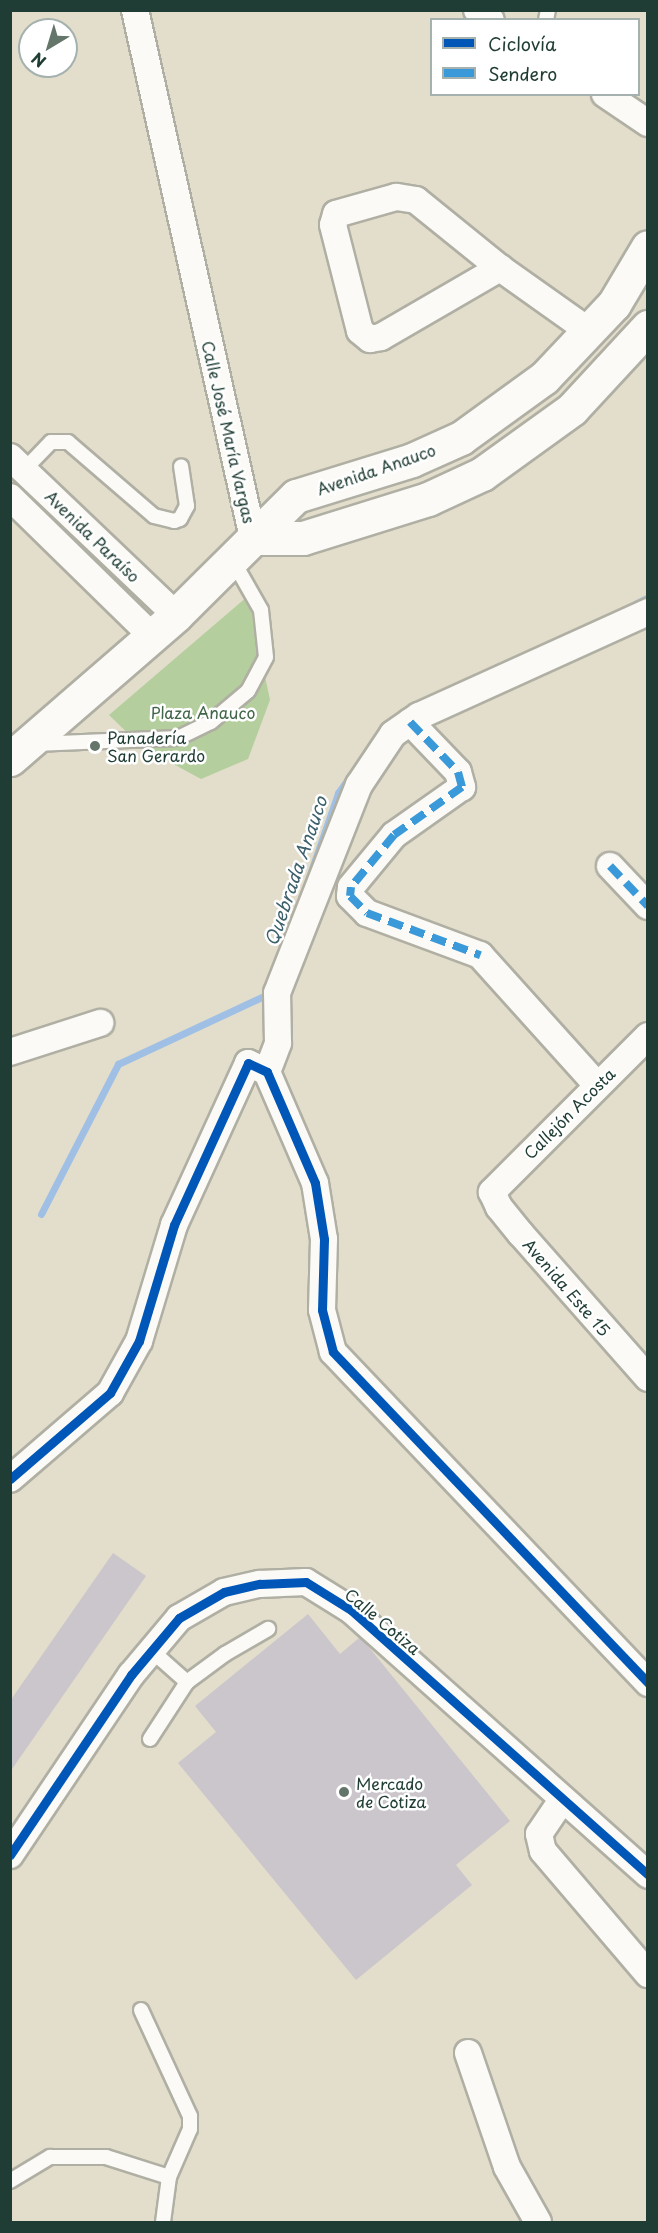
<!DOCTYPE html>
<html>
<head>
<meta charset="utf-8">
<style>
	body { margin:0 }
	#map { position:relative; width:658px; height:2233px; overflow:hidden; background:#e3ddcc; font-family:"Playpen Sans",sans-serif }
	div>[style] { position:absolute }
	.green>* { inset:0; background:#b4cf9d }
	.stream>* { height:7px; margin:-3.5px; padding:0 3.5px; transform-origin:3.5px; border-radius:3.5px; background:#9fc0e4 }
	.building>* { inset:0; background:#cbc6cb }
	.roads { filter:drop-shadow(2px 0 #b0afa3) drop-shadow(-2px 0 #b0afa3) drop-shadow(0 2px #b0afa3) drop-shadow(0 -2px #b0afa3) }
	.lane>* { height:14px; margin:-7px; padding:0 7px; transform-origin:7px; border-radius:7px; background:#fbfaf7 }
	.street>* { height:26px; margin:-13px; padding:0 13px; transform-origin:13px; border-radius:13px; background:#fbfaf7 }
	.secondary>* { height:33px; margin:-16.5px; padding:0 16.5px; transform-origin:16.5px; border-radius:16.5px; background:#fbfaf7 }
	.quiet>* { height:8px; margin-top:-4px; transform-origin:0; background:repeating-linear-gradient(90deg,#3a99d8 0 15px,transparent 0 23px) }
	.cycleway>* { height:9px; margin:-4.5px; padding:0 4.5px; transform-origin:4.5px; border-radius:4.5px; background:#0057b8 }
	.dots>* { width:16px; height:16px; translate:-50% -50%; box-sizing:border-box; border:3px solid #fff; border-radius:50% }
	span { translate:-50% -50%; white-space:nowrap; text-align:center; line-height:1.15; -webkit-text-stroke:5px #fff; paint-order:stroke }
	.street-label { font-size:16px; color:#1f3d34 }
	.park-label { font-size:16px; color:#406548 }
	.poi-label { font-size:16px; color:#1f3d34 }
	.left { translate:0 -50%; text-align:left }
	.water-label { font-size:18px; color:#3d616c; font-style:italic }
	.frame { position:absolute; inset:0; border:12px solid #1f3d34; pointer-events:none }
	.legend { position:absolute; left:430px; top:18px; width:210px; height:78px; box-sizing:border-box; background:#fff; border:2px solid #a5b1ae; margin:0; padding:8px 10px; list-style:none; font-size:18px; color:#1f3d34 }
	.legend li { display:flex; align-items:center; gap:12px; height:30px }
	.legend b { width:30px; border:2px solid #a5b1ae }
	.north { position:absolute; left:18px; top:18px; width:60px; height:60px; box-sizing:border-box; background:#fff; border:2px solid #a5b1ae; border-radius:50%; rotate:218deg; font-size:16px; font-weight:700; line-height:24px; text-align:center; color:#1f3d34 }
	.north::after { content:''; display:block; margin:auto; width:21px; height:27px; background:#647569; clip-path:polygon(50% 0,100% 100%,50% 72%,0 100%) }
</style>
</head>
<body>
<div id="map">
	<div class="green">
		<div style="clip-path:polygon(248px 596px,270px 700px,248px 759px,201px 779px,142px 747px,109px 715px)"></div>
	</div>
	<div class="stream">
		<div style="left:623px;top:610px;width:28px;rotate:-27deg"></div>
		<div style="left:305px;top:889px;width:102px;rotate:-71deg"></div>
		<div style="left:338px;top:793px;width:59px;rotate:-54.7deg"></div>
		<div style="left:41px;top:1214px;width:169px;rotate:-62.8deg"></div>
		<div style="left:118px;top:1064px;width:168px;rotate:-25deg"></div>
	</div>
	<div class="building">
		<div style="clip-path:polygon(113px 1553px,146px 1576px,10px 1772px,10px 1701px)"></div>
		<div style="clip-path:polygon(308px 1614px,340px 1654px,359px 1638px,363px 1640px,510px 1821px,456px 1865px,472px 1885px,356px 1980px,178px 1763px,216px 1732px,195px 1706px)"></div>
	</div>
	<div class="roads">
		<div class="lane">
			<div style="left:546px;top:20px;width:10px;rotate:-79deg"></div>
			<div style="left:24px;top:470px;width:39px;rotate:-46deg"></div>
			<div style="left:51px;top:442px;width:17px"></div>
			<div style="left:68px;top:442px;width:113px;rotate:40.7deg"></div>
			<div style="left:154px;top:516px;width:21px;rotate:14deg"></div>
			<div style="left:174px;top:521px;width:6px;rotate:-18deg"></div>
			<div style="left:180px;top:519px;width:15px;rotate:-62deg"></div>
			<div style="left:187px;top:506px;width:40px;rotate:-98.5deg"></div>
			<div style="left:35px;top:744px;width:143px;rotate:-2.4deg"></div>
			<div style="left:178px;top:738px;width:37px;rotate:-26deg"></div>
			<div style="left:211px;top:722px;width:48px;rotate:-40deg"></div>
			<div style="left:248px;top:691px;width:38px;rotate:-62deg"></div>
			<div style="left:266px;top:657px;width:47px;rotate:-96.1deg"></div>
			<div style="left:261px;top:610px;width:59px;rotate:-119.6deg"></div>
			<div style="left:152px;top:1651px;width:47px;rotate:41.5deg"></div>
			<div style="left:150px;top:1739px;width:68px;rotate:-57deg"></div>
			<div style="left:187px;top:1682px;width:47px;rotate:-36.4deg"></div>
			<div style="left:225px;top:1654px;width:50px;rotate:-30.2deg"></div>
			<div style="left:141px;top:2010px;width:117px;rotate:65.2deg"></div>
			<div style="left:190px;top:2116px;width:13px;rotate:90deg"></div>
			<div style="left:190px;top:2129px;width:52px;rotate:113.6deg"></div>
			<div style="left:169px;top:2177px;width:45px;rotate:97.6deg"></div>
			<div style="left:10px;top:2181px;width:47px;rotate:-31deg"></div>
			<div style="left:50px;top:2157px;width:56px"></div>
			<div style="left:106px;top:2157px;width:66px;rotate:17.6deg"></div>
		</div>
		<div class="street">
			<div style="left:135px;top:10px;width:541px;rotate:77.4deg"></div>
			<div style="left:477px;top:10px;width:17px;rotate:36deg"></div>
			<div style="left:605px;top:94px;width:52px;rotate:34deg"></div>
			<div style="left:500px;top:268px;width:108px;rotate:-141deg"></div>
			<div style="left:416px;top:200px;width:20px;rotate:-171deg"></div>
			<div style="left:396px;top:197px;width:62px;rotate:164.2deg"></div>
			<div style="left:336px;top:214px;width:11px;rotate:105deg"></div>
			<div style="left:333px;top:225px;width:109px;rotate:75.7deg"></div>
			<div style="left:360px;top:331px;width:13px;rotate:39deg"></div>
			<div style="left:370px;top:339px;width:11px;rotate:-10deg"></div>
			<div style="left:381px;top:337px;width:138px;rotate:-30.1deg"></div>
			<div style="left:500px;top:268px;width:110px;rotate:35.4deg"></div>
			<div style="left:10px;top:457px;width:229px;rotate:43.6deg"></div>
			<div style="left:10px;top:497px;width:197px;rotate:44.4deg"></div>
			<div style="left:410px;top:722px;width:69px;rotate:46.2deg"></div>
			<div style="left:458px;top:772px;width:16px;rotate:75deg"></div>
			<div style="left:462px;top:787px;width:83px;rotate:144.8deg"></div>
			<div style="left:394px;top:835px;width:67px;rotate:129.6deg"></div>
			<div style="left:351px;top:887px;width:9px;rotate:96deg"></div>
			<div style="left:350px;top:896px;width:24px;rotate:45deg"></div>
			<div style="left:367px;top:913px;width:121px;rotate:20.4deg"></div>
			<div style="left:480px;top:955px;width:173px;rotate:48deg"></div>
			<div style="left:610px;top:866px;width:55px;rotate:46.5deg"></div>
			<div style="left:648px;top:1036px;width:221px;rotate:135deg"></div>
			<div style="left:492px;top:1192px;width:17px;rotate:65deg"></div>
			<div style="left:499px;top:1207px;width:35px;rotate:51deg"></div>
			<div style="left:521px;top:1234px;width:192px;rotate:48.6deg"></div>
			<div style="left:10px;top:1052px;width:95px;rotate:-17.9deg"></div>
			<div style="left:267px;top:1072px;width:31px;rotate:-69deg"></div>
			<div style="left:278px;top:1043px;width:50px;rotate:-91.1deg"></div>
			<div style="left:277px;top:993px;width:224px;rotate:-68.5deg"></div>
			<div style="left:359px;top:785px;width:61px;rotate:-56.3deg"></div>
			<div style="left:393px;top:734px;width:32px;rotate:-35deg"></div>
			<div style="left:419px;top:716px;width:252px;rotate:-24.4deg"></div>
			<div style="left:10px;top:1479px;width:132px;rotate:-40.7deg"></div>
			<div style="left:110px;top:1393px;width:60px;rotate:-60.9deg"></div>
			<div style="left:139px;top:1341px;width:121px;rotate:-73.2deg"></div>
			<div style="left:174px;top:1225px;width:178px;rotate:-65.4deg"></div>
			<div style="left:248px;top:1063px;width:21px;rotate:25deg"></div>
			<div style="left:267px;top:1072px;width:121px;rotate:66.6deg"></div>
			<div style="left:315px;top:1183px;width:57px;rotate:80.9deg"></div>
			<div style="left:324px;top:1239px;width:71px;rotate:91.6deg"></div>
			<div style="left:322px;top:1310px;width:43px;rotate:75.3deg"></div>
			<div style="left:333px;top:1352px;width:457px;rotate:46.4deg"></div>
			<div style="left:562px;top:1800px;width:41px;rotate:124.1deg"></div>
			<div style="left:539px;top:1834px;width:17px;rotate:77deg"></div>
			<div style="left:543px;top:1851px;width:162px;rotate:49.5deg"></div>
			<div style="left:10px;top:1855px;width:217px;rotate:-56.1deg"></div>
			<div style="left:131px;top:1675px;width:75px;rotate:-49.9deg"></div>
			<div style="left:179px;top:1618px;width:52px;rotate:-30deg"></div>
			<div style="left:224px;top:1592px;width:37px;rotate:-13deg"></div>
			<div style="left:260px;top:1584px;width:46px;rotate:-2.5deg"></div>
			<div style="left:306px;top:1582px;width:53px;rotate:31.9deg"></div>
			<div style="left:351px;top:1610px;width:398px;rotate:41.7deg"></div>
			<div style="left:468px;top:2053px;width:120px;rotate:71.1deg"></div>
			<div style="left:507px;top:2167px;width:63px;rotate:60.6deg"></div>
		</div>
		<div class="secondary">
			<div style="left:253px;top:538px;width:50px"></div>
			<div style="left:303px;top:538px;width:131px;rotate:-17.3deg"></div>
			<div style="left:428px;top:499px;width:60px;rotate:-24.8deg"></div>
			<div style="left:482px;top:474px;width:111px;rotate:-35.8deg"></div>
			<div style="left:572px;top:409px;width:112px;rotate:-47.2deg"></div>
			<div style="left:10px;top:759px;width:220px;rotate:-40.9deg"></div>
			<div style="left:176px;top:615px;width:169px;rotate:-44.8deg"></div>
			<div style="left:296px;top:496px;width:121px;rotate:-17.2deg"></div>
			<div style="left:412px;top:460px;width:54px;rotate:-24.2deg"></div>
			<div style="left:461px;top:438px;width:102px;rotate:-35.9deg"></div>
			<div style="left:544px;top:378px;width:102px;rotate:-46.6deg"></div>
			<div style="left:614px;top:304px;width:66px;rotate:-59.2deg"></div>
		</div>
	</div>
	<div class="quiet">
		<div style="left:410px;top:722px;width:69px;rotate:46.2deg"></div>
		<div style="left:458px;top:772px;width:16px;rotate:75deg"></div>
		<div style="left:462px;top:787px;width:83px;rotate:144.8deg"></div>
		<div style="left:394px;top:835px;width:67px;rotate:129.6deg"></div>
		<div style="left:351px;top:887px;width:9px;rotate:96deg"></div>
		<div style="left:350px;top:896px;width:24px;rotate:45deg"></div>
		<div style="left:367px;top:913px;width:121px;rotate:20.4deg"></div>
		<div style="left:610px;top:866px;width:55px;rotate:46.5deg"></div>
	</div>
	<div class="cycleway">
		<div style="left:10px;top:1479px;width:132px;rotate:-40.7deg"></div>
		<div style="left:110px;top:1393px;width:60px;rotate:-60.9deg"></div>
		<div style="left:139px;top:1341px;width:121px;rotate:-73.2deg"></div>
		<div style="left:174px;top:1225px;width:178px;rotate:-65.4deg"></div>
		<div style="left:248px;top:1063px;width:21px;rotate:25deg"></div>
		<div style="left:267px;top:1072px;width:121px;rotate:66.6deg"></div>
		<div style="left:315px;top:1183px;width:57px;rotate:80.9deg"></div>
		<div style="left:324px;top:1239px;width:71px;rotate:91.6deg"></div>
		<div style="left:322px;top:1310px;width:43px;rotate:75.3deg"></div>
		<div style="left:333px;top:1352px;width:457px;rotate:46.4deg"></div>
		<div style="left:10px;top:1855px;width:217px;rotate:-56.1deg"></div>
		<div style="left:131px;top:1675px;width:75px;rotate:-49.9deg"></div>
		<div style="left:179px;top:1618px;width:52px;rotate:-30deg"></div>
		<div style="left:224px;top:1592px;width:37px;rotate:-13deg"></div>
		<div style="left:260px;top:1584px;width:46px;rotate:-2.5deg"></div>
		<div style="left:306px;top:1582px;width:53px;rotate:31.9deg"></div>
		<div style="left:351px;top:1610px;width:398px;rotate:41.7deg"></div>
	</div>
	<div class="dots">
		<div style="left:95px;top:746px;background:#647569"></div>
		<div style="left:344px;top:1792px;background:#647569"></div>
	</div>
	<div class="street-label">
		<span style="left:229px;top:432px;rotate:77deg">Calle José María Vargas</span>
		<span style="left:376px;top:469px;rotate:-19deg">Avenida Anauco</span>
		<span style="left:93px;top:536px;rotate:44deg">Avenida Paraíso</span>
		<span style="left:569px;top:1113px;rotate:-45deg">Callejón Acosta</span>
		<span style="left:567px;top:1287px;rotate:49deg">Avenida Este 15</span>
		<span style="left:383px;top:1621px;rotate:40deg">Calle Cotiza</span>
	</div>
	<div class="park-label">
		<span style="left:203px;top:712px">Plaza Anauco</span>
	</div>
	<div class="poi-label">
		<span class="left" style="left:107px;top:746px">Panadería<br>San Gerardo</span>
		<span class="left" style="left:356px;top:1792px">Mercado<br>de Cotiza</span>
	</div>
	<div class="water-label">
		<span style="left:296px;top:871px;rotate:-71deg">Quebrada Anauco</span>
	</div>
	<div class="frame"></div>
	<ul class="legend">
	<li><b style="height:8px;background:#0057b8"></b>Ciclovía</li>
	<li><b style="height:8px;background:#3a99d8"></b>Sendero</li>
	</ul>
	<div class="north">N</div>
</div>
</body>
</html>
